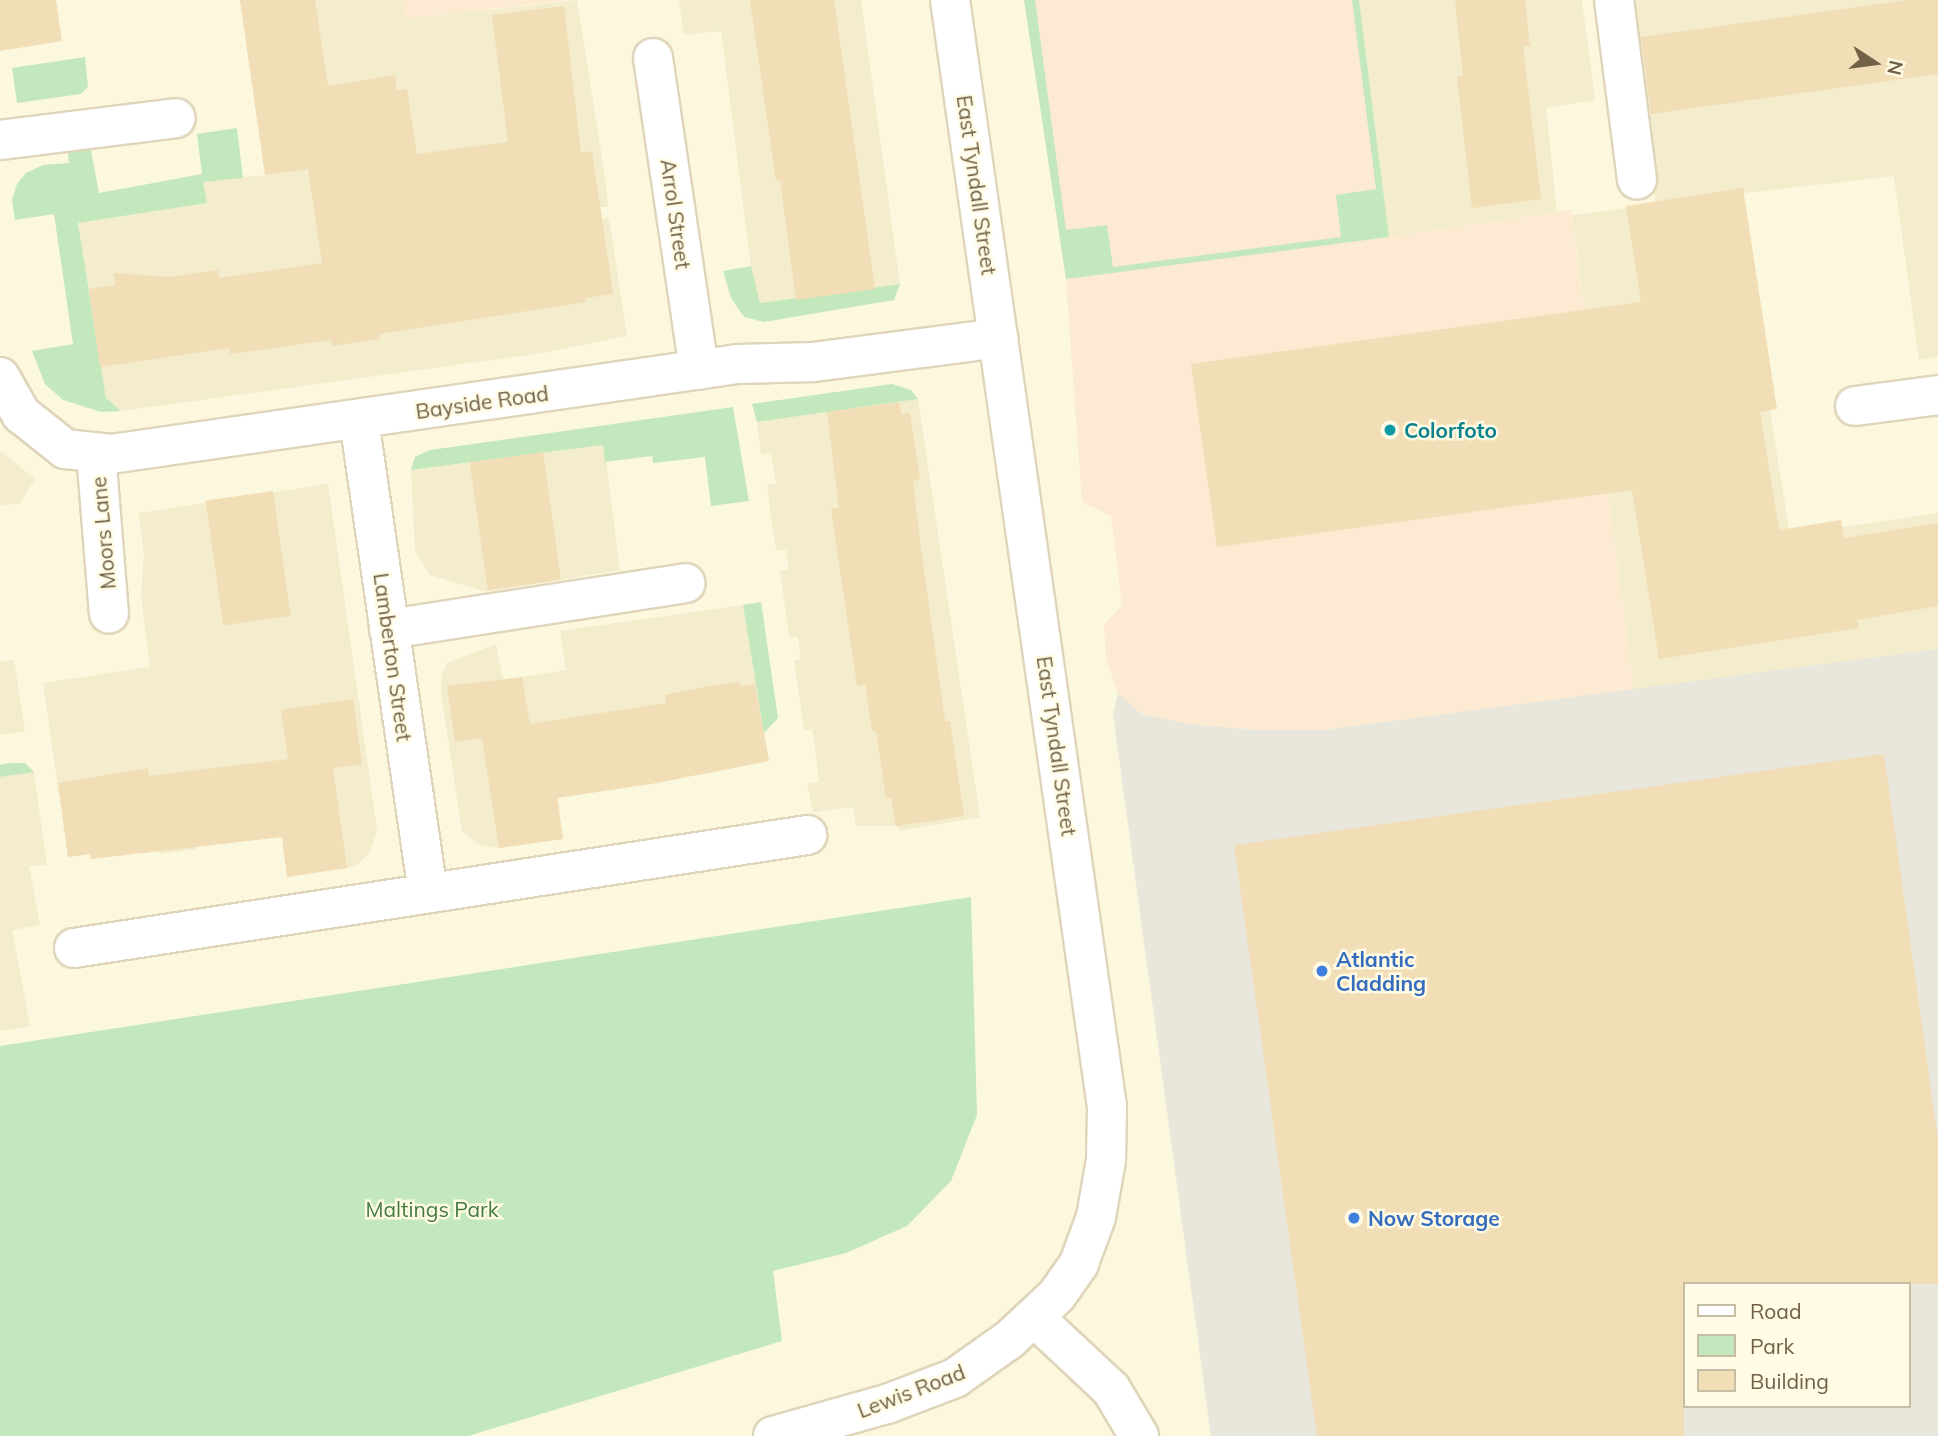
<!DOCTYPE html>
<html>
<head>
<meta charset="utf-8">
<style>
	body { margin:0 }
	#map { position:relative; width:1938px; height:1436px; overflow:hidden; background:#fcf8de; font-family:Mulish,sans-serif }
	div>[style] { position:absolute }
	.residential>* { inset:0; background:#f3eccd }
	.commercial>* { inset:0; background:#fcead2 }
	.industrial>* { inset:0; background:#e9e6db }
	.green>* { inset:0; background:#c4e8be }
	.building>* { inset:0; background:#f1ddb6; transform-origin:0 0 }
	.roads { filter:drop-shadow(2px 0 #dfd5bb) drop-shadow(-2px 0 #dfd5bb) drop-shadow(0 2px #dfd5bb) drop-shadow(0 -2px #dfd5bb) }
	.minor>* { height:38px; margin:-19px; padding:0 19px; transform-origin:19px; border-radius:19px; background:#fff }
	.dots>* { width:19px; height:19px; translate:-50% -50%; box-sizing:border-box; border:4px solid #fffbe4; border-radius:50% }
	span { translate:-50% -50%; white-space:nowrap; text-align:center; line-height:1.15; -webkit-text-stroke:5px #fffbe4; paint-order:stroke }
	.street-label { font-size:21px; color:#716147 }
	.culture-label { font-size:21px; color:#0d838f; font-weight:700 }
	.left { translate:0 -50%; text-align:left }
	.shop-label { font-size:21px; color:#366cbe; font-weight:700 }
	.park-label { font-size:21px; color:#447c42 }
	.legend { position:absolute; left:1683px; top:1282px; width:228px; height:126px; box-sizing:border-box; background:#fffbe4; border:2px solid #c6bda5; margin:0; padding:9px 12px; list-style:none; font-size:21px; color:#716147 }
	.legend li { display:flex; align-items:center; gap:14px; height:35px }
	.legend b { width:35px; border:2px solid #c6bda5 }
	.north { position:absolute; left:1840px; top:28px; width:70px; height:70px; -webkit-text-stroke:5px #fffbe4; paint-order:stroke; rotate:103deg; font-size:19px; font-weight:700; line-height:28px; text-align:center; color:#716147 }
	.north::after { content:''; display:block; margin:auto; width:24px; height:32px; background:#716147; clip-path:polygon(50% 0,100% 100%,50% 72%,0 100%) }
</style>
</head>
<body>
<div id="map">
	<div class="residential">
		<div style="clip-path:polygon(240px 0,402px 0,405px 19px,577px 0,605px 177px,608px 207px,600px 207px,602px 219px,609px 218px,627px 336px,543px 353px,128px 410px,121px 411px,106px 398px,78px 223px,206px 203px,203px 182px,265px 175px)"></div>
		<div style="clip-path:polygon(679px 0,861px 0,900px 284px,760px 303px,751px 266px,721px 31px,684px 35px)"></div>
		<div style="clip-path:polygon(1359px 0,1582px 0,1595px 100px,1546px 108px,1557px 212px,1389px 237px)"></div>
		<div style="clip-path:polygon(1628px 0,1938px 0,1938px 357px,1919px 360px,1894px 176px,1735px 194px,1790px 535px,1938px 513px,1938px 649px,1634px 690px,1572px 215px,1656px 205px)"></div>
		<div style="clip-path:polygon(918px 399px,980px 817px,900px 831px,896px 826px,856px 826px,853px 807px,813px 812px,807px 784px,819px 782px,814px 739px,812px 729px,804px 730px,794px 660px,801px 659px,798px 637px,790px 638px,788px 629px,780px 571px,789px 569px,786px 550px,776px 550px,771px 517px,767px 485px,776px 484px,771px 453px,761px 454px,757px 422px)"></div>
		<div style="clip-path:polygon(604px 445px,620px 570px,487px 592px,430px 575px,415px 551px,411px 470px)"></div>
		<div style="clip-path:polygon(0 451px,35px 479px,20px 503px,0 506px)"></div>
		<div style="clip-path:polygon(328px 484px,377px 829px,370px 852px,359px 864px,347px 868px,287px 877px,281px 830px,251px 834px,253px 840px,223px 844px,223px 838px,195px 842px,196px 849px,159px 854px,159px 845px,142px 852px,91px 859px,89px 854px,68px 857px,43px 683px,150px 667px,141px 595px,144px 555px,139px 513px)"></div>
		<div style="clip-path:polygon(743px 605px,769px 761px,701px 775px,699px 769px,679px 773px,679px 779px,651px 784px,649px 776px,558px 798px,563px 839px,499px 848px,480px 845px,462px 831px,441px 693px,442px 674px,447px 663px,496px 644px,503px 680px,566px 670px,560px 631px)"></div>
		<div style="clip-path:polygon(14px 660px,25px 731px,0 735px,0 661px)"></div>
		<div style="clip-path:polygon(34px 772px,47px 865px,29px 866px,40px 925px,12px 930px,30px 1026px,0 1031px,0 777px)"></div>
	</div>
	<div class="commercial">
		<div style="clip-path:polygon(402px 0,567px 0,405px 19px)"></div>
		<div style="clip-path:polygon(1024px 0,1359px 0,1389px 237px,1571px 210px,1634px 690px,1322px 730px,1258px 730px,1188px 724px,1142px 714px,1118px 693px,1106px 658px,1104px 625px,1122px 605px,1111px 516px,1082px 502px,1066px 279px)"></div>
	</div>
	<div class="industrial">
		<div style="clip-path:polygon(evenodd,1938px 649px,1938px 1436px,1211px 1436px,1113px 714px,1118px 693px,1142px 714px,1188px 724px,1258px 730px,1323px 730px,1938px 649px,1684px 1284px,1908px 1284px,1908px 1406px,1684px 1406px,1684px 1284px)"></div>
	</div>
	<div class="green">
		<div style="clip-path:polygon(1024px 0,1035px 0,1066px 230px,1107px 225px,1113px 267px,1341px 237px,1336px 195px,1376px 189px,1352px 0,1359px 0,1389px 237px,1066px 279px)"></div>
		<div style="clip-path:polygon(85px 57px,88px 87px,81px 94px,17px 103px,12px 68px)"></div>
		<div style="clip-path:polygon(237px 128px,243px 178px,203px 182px,207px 203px,78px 223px,106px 398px,121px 411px,101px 412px,63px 400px,45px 384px,32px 351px,73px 344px,54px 214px,15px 220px,12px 200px,17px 184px,26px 173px,43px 165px,69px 163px,68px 153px,91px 150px,99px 193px,202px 174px,197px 134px)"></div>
		<div style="clip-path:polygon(751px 266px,760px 303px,900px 284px,894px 300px,764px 322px,744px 317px,731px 298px,723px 271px)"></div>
		<div style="clip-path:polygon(892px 384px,911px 390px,918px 399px,757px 422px,752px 404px)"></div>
		<div style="clip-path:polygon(733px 407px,749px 501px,711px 506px,705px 457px,653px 463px,652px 456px,605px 462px,603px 445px,411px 470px,415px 457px,430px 450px)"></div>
		<div style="clip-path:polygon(761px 602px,778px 718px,764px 733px,743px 605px)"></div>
		<div style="clip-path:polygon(10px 763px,25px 763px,34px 772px,0 777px,0 765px)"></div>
		<div style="clip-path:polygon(971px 897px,977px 1115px,951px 1181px,907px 1226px,846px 1253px,773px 1271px,782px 1341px,468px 1436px,0 1436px,0 1046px)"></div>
	</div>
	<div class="building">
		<div style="clip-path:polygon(0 0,56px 0,62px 41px,0 51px)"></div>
		<div style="clip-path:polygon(240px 0,315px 0,328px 86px,395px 75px,397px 90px,407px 89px,417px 154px,508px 142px,492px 15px,564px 6px,581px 153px,592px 151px,613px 294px,585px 298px,586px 302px,379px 334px,380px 339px,332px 346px,331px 340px,230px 354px,229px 348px,100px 367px,89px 289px,115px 285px,114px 273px,169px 277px,218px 270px,219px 278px,322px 263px,308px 169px,265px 175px)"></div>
		<div style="clip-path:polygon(750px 0,834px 0,875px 289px,796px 300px,780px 180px,776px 181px)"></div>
		<div style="clip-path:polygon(1455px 0,1525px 0,1530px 46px,1523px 46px,1541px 199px,1472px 208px,1457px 77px,1463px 76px)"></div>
		<div style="clip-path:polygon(1909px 0,1938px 0,1938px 74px,1651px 114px,1641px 37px)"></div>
		<div style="clip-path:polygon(1743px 188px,1777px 409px,1760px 412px,1779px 530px,1841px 520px,1844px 538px,1938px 523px,1938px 606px,1857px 620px,1859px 628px,1659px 659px,1632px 490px,1217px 547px,1191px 364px,1641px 302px,1626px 206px)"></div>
		<div style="clip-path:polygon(899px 402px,901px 414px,910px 413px,920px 480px,913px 481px,920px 541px,945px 721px,950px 721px,964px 816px,896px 826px,891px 798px,886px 798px,876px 731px,872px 731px,865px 684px,857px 686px,831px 509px,839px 508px,827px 412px)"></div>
		<div style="left:543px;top:452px;width:129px;height:74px;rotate:82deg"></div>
		<div style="left:273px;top:491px;width:126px;height:68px;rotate:82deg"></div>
		<div style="clip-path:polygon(522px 677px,530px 724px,666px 703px,665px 695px,709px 686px,739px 682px,740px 686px,755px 684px,769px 761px,651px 784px,557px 798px,563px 839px,499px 848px,482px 738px,455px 742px,447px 686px)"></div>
		<div style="clip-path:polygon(353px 699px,362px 764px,333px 768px,347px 868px,287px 877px,282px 837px,91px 859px,90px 854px,68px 857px,58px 783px,148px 768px,149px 776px,288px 759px,281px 710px)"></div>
		<div style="clip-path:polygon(1884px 754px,1938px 1140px,1938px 1284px,1684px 1284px,1684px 1436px,1317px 1436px,1234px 845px)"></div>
	</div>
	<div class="roads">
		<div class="minor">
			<div style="left:1614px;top:0;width:181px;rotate:82.7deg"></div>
			<div style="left:653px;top:58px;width:315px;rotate:81.6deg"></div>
			<div style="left:0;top:140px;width:177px;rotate:-7.1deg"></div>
			<div style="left:0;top:377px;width:43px;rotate:60.4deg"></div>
			<div style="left:21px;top:414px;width:56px;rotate:38.5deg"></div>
			<div style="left:65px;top:449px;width:46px;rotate:6.2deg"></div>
			<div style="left:111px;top:454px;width:633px;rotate:-8.17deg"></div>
			<div style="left:738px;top:364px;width:76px;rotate:-1.5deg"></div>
			<div style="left:814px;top:362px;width:186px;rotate:-7.4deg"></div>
			<div style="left:1855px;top:406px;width:84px;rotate:-7.5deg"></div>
			<div style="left:359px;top:420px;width:478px;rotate:81.7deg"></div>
			<div style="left:96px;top:453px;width:161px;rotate:85.4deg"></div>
			<div style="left:389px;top:629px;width:300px;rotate:-8.8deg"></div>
			<div style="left:74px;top:948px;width:742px;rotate:-8.76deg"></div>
			<div style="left:1035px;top:1318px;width:104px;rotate:43.1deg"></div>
			<div style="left:1111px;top:1389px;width:55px;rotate:59.2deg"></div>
			<div style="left:773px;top:1436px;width:118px;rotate:-15.7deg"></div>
			<div style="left:887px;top:1404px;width:73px;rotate:-20.9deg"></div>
			<div style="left:955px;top:1378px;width:67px;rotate:-35.3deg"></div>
			<div style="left:1010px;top:1339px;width:64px;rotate:-43.1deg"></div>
			<div style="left:1057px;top:1295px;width:39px;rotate:-55deg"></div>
			<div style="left:1079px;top:1263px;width:49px;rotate:-69.7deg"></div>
			<div style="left:1096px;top:1217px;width:58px;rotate:-80deg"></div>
			<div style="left:1106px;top:1160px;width:53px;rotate:-88.9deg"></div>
			<div style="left:1107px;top:1107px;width:1118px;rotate:-98.07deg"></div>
		</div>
	</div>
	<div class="dots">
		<div style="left:1390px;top:430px;background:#0f9aa8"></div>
		<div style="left:1322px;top:971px;background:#3f7fe0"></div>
		<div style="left:1354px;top:1218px;background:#3f7fe0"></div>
	</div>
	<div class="street-label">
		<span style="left:977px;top:185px;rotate:82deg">East Tyndall Street</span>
		<span style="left:676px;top:214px;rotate:82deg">Arrol Street</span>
		<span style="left:482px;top:402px;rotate:-8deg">Bayside Road</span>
		<span style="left:103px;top:533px;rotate:-95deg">Moors Lane</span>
		<span style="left:393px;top:657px;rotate:82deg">Lamberton Street</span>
		<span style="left:1057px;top:746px;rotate:82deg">East Tyndall Street</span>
		<span style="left:911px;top:1391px;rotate:-21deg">Lewis Road</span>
	</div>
	<div class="culture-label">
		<span class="left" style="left:1404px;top:430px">Colorfoto</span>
	</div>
	<div class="shop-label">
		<span class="left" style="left:1336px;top:971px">Atlantic<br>Cladding</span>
		<span class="left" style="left:1368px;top:1218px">Now Storage</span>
	</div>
	<div class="park-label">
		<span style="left:432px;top:1209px">Maltings Park</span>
	</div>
	<ul class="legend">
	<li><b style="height:9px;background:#fff"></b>Road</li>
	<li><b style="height:19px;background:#c4e8be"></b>Park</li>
	<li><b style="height:19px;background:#f1ddb6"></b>Building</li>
	</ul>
	<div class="north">N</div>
</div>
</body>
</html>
